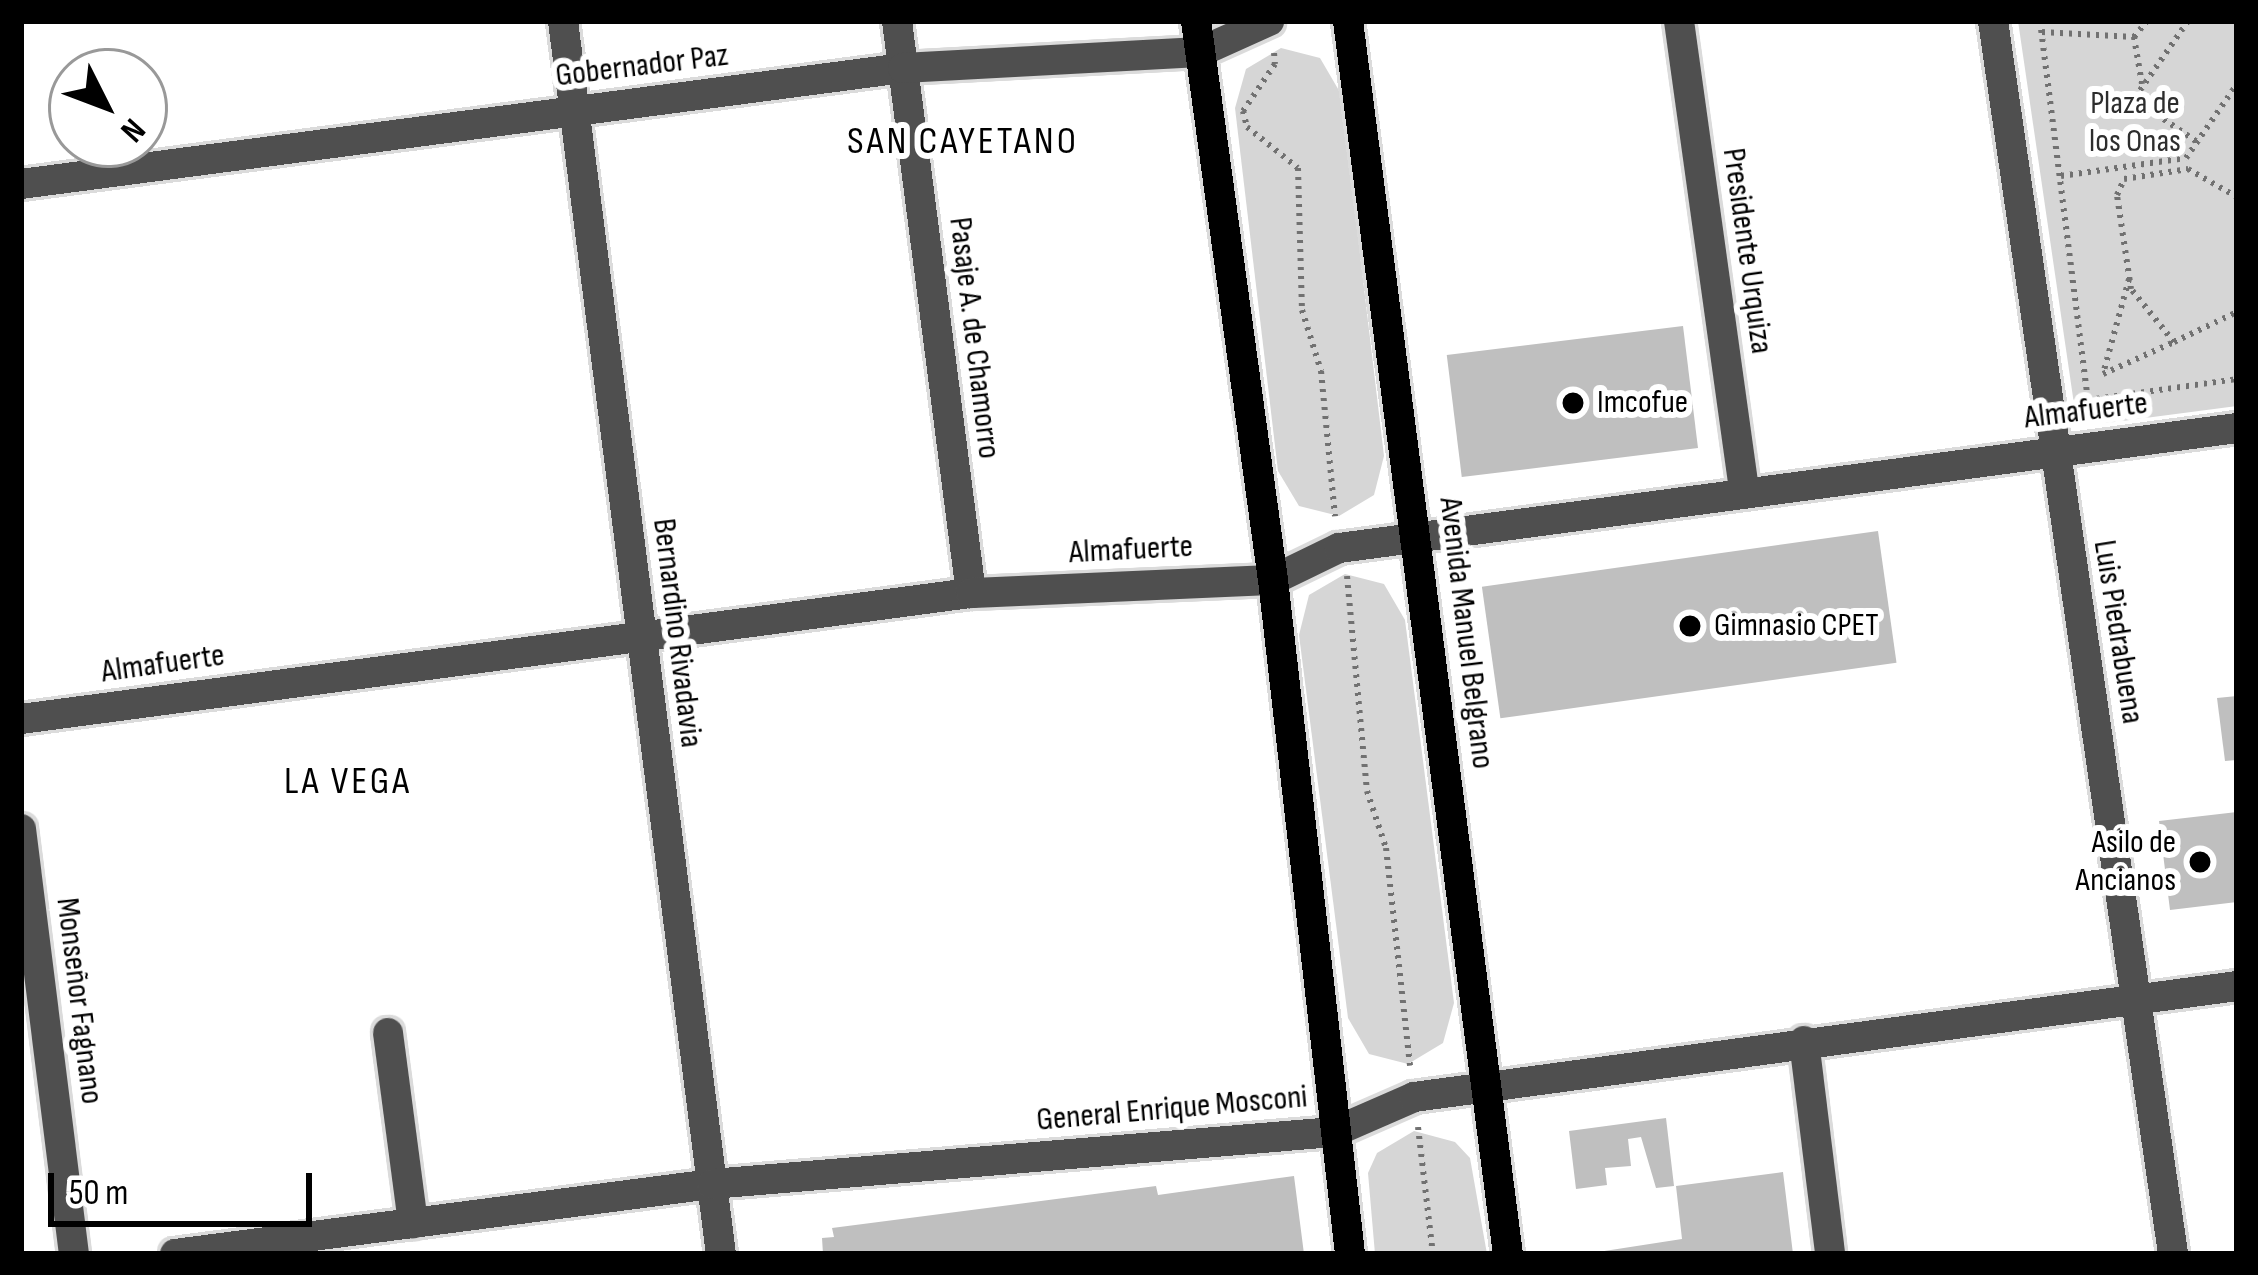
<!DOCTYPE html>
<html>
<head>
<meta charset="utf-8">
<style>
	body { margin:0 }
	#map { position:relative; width:2258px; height:1275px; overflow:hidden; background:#fff; font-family:"Sofia Sans Condensed",sans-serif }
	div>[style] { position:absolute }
	.green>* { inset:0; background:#d6d6d6 }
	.building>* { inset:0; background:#bfbfbf; transform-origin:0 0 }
	.path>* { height:6px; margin-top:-3px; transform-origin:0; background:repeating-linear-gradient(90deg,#717171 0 3px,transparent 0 9px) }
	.roads { filter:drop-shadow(3px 0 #dbdbdb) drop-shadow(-3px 0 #dbdbdb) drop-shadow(0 3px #dbdbdb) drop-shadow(0 -3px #dbdbdb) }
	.minor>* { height:30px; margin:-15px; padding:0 15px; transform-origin:15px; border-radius:15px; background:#4f4f4f }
	.major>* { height:30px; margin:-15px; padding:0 15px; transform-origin:15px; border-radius:15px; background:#000 }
	.dots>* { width:33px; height:33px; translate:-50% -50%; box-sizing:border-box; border:6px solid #fff; border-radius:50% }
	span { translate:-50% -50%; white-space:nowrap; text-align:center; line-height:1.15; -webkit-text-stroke:12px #fff; paint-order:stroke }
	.street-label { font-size:33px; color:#000 }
	.park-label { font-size:33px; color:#2d2d2d }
	.poi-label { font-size:33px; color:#000 }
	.left { translate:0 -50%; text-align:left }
	.right { translate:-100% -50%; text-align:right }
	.quarter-label { font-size:39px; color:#000; letter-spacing:3px }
	.frame { position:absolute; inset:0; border:24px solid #000; pointer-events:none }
	.north { position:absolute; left:48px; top:48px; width:120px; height:120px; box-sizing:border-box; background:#fff; border:3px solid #999; border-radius:50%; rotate:132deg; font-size:33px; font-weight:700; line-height:48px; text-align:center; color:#000 }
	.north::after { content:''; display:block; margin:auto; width:42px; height:54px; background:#000; clip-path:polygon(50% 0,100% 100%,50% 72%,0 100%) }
	.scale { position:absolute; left:48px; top:1173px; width:264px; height:54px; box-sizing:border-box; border:6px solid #000; border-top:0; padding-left:15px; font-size:36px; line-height:42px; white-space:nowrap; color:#000; -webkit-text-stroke:9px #fff; paint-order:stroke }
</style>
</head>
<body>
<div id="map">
	<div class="green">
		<div style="clip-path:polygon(2018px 21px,2237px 21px,2237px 406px,2107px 423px,2074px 404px)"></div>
		<div style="clip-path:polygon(1281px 48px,1320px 58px,1341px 94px,1384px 456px,1374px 495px,1339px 516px,1299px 506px,1278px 471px,1235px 108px,1246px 69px)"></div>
		<div style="clip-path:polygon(1345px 574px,1384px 584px,1405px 620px,1454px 1003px,1443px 1043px,1408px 1064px,1369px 1054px,1348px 1018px,1299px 635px,1309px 595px)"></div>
		<div style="clip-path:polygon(1414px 1131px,1455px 1142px,1470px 1158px,1487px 1254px,1375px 1254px,1368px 1173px,1377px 1153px)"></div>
	</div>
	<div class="building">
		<div style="left:1683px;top:326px;width:123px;height:238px;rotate:83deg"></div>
		<div style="left:1878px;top:531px;width:133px;height:400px;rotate:82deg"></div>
		<div style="clip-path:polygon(2237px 696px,2237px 760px,2225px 761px,2217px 698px)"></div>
		<div style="clip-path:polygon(2237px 812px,2237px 902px,2170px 910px,2159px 821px)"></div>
		<div style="clip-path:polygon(1666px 1118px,1674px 1186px,1656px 1188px,1641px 1137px,1628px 1139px,1631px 1166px,1605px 1168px,1607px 1185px,1576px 1189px,1569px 1131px)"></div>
		<div style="clip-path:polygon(1783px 1172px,1793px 1254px,1585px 1254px,1682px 1239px,1676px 1186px)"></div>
		<div style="clip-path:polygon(1294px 1176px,1304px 1254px,823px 1254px,822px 1238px,834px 1237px,832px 1228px,1156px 1186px,1158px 1195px)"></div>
	</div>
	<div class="path">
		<div style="left:2040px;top:21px;width:382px;rotate:82.8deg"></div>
		<div style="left:2088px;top:400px;width:150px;rotate:-8deg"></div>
		<div style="left:2188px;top:21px;width:95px;rotate:124.7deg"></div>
		<div style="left:2134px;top:99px;width:76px;rotate:34.3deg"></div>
		<div style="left:2042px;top:32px;width:92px;rotate:3.1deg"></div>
		<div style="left:1274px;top:53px;width:11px;rotate:85deg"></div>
		<div style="left:1275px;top:64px;width:57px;rotate:124.2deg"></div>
		<div style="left:1243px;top:111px;width:16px;rotate:76deg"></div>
		<div style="left:1247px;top:127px;width:65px;rotate:38.8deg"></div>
		<div style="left:1298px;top:168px;width:142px;rotate:88.4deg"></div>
		<div style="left:1302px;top:310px;width:64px;rotate:72.7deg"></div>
		<div style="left:1321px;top:371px;width:146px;rotate:84.5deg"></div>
		<div style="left:2142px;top:84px;width:48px;rotate:-99.7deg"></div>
		<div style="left:2134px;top:37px;width:21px;rotate:-51deg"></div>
		<div style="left:2061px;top:176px;width:126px;rotate:-8.2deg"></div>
		<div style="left:2186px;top:158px;width:90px;rotate:-55.4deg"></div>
		<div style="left:2129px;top:279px;width:98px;rotate:105.3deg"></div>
		<div style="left:2103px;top:374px;width:78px;rotate:-24.3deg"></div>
		<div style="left:2174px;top:342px;width:68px;rotate:-129.1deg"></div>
		<div style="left:2131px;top:289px;width:95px;rotate:-98.5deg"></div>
		<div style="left:2117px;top:195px;width:17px;rotate:-66deg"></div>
		<div style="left:2124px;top:179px;width:65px;rotate:-8.9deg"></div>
		<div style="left:2188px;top:169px;width:56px;rotate:29.7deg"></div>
		<div style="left:2174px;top:342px;width:70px;rotate:-25.5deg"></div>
		<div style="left:1347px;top:576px;width:216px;rotate:84.7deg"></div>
		<div style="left:1367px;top:791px;width:60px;rotate:71.6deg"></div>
		<div style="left:1386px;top:848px;width:219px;rotate:83.7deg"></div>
		<div style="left:1418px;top:1127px;width:128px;rotate:83.3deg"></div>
	</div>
	<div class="roads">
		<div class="minor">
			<div style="left:563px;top:21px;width:1243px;rotate:82.7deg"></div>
			<div style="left:897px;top:21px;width:577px;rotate:82.63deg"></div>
			<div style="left:1679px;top:21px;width:475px;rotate:82.1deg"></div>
			<div style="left:1993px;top:21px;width:1246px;rotate:81.69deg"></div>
			<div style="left:21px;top:184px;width:890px;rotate:-7.49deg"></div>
			<div style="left:903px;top:68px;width:297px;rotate:-3.1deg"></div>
			<div style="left:1200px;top:52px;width:76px;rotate:-24.2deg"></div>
			<div style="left:21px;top:719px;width:958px;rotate:-7.56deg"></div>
			<div style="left:971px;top:593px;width:302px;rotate:-2.5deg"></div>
			<div style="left:1273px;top:580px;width:73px;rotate:-25.9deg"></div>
			<div style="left:1339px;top:548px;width:906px;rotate:-7.61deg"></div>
			<div style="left:21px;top:829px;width:428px;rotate:82.9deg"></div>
			<div style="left:388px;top:1033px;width:192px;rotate:82.5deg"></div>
			<div style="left:1804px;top:1041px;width:215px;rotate:83deg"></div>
			<div style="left:175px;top:1254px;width:542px;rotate:-7.43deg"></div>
			<div style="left:712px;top:1184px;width:624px;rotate:-4.78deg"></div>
			<div style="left:1334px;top:1132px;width:87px;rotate:-23.6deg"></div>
			<div style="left:1414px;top:1097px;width:830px;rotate:-7.68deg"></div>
		</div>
		<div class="major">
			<div style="left:1196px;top:21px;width:564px;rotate:82.16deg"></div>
			<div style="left:1273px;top:580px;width:678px;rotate:83.48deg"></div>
			<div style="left:1348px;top:21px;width:1243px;rotate:82.61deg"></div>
		</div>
	</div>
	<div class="dots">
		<div style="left:1573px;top:403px;background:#000"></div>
		<div style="left:1690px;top:626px;background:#000"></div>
		<div style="left:2200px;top:862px;background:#000"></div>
	</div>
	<div class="street-label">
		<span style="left:642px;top:66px;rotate:-7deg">Gobernador Paz</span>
		<span style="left:1747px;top:251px;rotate:82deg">Presidente Urquiza</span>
		<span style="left:974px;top:338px;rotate:83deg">Pasaje A. de Chamorro</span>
		<span style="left:2086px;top:411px;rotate:-7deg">Almafuerte</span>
		<span style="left:1131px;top:550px;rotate:-3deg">Almafuerte</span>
		<span style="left:2118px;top:632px;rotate:81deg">Luis Piedrabuena</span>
		<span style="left:677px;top:633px;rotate:83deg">Bernardino Rivadavia</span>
		<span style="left:1466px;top:633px;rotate:83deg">Avenida Manuel Belgrano</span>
		<span style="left:163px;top:664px;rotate:-8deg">Almafuerte</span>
		<span style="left:79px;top:1001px;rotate:83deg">Monseñor Fagnano</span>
		<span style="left:1172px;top:1109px;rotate:-5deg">General Enrique Mosconi</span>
	</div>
	<div class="park-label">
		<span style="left:2135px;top:123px">Plaza de<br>los Onas</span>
	</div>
	<div class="poi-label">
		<span class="left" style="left:1597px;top:403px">Imcofue</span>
		<span class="left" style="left:1714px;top:626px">Gimnasio CPET</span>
		<span class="right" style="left:2176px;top:862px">Asilo de<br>Ancianos</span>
	</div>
	<div class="quarter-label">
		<span style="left:963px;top:142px">SAN CAYETANO</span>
		<span style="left:348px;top:782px">LA VEGA</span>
	</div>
	<div class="frame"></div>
	<div class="north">N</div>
	<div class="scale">50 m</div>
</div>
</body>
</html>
